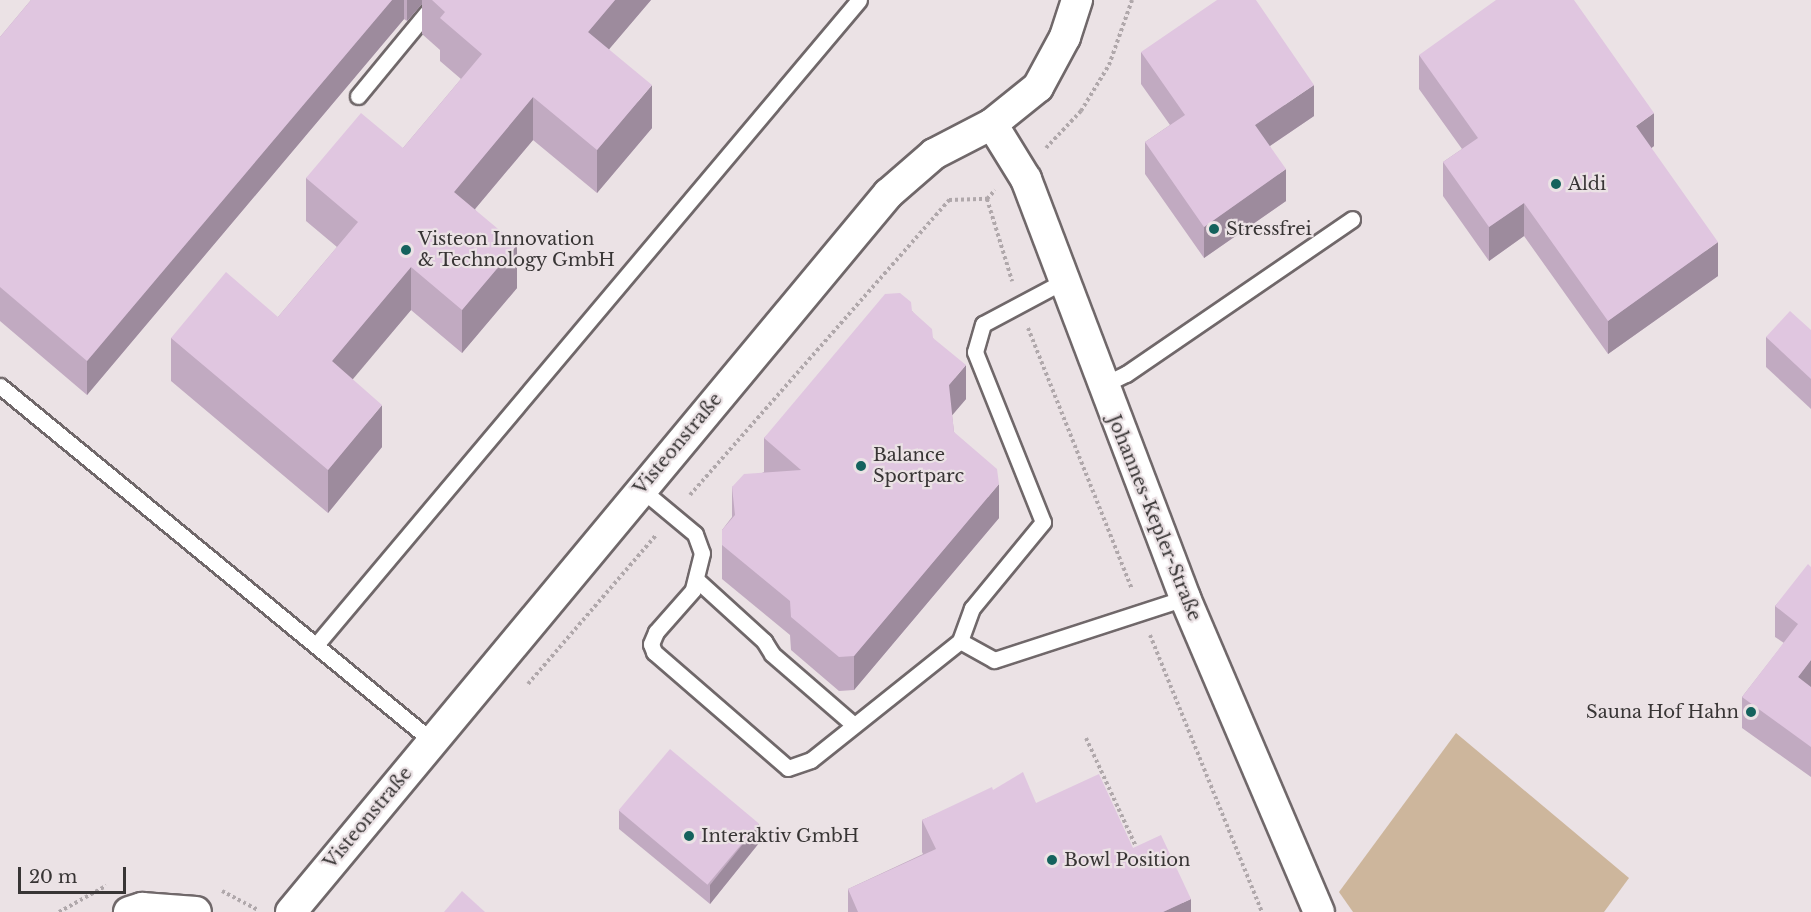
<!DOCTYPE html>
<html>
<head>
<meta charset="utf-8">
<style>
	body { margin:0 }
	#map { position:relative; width:1811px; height:912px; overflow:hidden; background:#ebe2e5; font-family:"Libre Baskerville",serif }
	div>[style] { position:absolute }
	.green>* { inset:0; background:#cdb69c }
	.path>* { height:4px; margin-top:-2px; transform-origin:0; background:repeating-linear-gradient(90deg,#b0a8ab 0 3px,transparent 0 6px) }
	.roads { filter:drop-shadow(2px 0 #70686a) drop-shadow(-2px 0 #70686a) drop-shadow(0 2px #70686a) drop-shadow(0 -2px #70686a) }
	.service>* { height:15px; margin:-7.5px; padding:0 7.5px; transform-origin:7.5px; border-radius:7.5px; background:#fff }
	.minor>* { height:30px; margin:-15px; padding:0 15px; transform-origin:15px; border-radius:15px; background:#fff }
	.wall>* { inset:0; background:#c1aac1 }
	.shaded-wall>* { inset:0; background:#9d8b9d }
	.building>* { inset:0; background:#e0c6e0; transform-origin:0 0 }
	.dots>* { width:16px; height:16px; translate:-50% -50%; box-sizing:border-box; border:3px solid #ebe2e5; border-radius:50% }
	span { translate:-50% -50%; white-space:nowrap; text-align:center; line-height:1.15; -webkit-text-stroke:4.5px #ebe2e5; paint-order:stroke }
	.poi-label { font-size:18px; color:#383535 }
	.left { translate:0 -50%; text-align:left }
	.right { translate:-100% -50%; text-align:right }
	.street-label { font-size:18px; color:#383535 }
	.scale { position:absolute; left:18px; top:867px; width:108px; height:27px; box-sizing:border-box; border:3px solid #383535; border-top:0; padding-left:8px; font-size:18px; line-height:21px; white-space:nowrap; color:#383535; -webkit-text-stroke:4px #ebe2e5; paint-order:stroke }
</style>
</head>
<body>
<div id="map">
	<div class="green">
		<div style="clip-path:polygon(1456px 733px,1629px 878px,1604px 912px,1353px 912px,1339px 892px)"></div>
	</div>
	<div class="path">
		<div style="left:1046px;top:148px;width:51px;rotate:-46.6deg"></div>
		<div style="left:1081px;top:111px;width:54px;rotate:-58.7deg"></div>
		<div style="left:1109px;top:65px;width:69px;rotate:-70.5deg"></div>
		<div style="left:987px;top:199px;width:86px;rotate:73deg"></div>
		<div style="left:1028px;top:328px;width:281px;rotate:68.3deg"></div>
		<div style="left:690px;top:495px;width:393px;rotate:-48.7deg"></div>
		<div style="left:949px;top:200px;width:38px;rotate:-2deg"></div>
		<div style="left:987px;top:199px;width:12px;rotate:-48deg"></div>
		<div style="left:1150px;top:635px;width:299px;rotate:68deg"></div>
		<div style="left:528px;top:684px;width:196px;rotate:-49.3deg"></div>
		<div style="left:1086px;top:738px;width:124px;rotate:65.3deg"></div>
		<div style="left:222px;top:891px;width:41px;rotate:27.8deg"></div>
		<div style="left:59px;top:912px;width:54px;rotate:-29deg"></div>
	</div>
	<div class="roads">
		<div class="service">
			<div style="left:358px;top:96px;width:124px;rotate:-50.5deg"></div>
			<div style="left:1062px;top:282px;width:89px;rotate:152deg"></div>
			<div style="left:983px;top:324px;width:29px;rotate:106deg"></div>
			<div style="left:975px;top:352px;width:183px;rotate:68.2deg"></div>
			<div style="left:1043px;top:522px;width:112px;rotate:129.5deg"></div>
			<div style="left:972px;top:608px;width:35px;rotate:110deg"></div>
			<div style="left:960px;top:641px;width:39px;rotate:29deg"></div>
			<div style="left:994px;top:660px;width:201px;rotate:-18deg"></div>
			<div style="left:0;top:386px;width:559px;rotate:39.41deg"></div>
			<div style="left:1101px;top:386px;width:28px;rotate:-26deg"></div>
			<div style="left:1126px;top:374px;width:274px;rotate:-34.4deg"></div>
			<div style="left:641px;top:489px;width:70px;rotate:39.8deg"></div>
			<div style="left:695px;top:534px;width:20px;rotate:70deg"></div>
			<div style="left:702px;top:553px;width:38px;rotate:104deg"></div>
			<div style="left:693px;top:590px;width:56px;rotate:131.4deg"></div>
			<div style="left:656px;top:632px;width:13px;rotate:113deg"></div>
			<div style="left:651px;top:644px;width:9px;rotate:69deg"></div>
			<div style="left:654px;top:652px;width:177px;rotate:40.9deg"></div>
			<div style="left:788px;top:768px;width:24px;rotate:-19deg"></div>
			<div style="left:811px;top:760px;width:191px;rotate:-38.6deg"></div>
			<div style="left:697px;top:580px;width:91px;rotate:42.3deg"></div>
			<div style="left:764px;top:641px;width:15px;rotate:58deg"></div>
			<div style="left:772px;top:654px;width:108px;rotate:40.9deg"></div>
			<div style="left:316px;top:645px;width:843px;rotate:-49.91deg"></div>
		</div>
		<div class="minor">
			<div style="left:992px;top:124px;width:65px;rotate:58.3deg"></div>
			<div style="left:1026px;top:179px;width:448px;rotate:69.2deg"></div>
			<div style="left:1185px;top:598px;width:341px;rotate:66.9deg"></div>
			<div style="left:129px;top:912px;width:14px;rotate:-17deg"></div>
			<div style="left:142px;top:908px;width:54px;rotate:4.2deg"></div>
			<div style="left:291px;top:912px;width:934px;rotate:-50.26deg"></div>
			<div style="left:888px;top:194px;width:61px;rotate:-41deg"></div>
			<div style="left:934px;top:154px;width:65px;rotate:-27.3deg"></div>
			<div style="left:992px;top:124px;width:59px;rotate:-38.8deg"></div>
			<div style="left:1038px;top:87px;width:57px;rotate:-61.6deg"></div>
			<div style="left:1065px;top:37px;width:39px;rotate:-72deg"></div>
		</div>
	</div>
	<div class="wall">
		<div style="clip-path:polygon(31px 0,651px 0,609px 49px,652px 128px,597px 193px,533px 140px,475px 209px,517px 288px,462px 353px,411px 310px,352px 379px,382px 447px,328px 513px,171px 381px,171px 338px,278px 317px,337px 247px,306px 221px,306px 178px,403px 148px,461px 79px,440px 61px,440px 50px,422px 34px,422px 4px,407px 21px,404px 19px,87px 395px,0 321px,0 37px)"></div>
		<div style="clip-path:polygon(1141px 52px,1314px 116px,1270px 146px,1286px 201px,1204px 258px,1145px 174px,1145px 142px,1170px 125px,1141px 84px)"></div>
		<div style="clip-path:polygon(1419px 55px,1654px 146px,1651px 148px,1718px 276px,1608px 354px,1524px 236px,1489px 261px,1443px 196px,1443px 162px,1462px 149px,1419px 89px)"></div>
		<div style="clip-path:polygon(912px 311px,933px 338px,966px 399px,952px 415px,954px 432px,999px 518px,854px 690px,839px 691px,791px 650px,790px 635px,722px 579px,722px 530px,732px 517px,732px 487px,764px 472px,764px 438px)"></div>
		<div style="clip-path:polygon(1811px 330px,1811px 409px,1766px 367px,1766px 337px)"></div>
		<div style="clip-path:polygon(1811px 567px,1811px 777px,1742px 728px,1742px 697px,1784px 643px,1775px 637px,1775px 606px)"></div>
		<div style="clip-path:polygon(993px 790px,1036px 803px,1133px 848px,1191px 912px,848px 912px,848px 889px,923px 854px,922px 852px,922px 820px)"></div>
		<div style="clip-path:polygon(619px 810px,759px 843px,710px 904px,619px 829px)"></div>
	</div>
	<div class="shaded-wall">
		<div style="clip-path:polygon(392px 0,404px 0,404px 19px,87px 395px,87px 361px)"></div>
		<div style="clip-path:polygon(407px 0,422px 0,422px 4px,407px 21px)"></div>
		<div style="clip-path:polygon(615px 0,651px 0,588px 74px,588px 32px)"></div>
		<div style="clip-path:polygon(652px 85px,652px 128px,597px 193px,597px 150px)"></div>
		<div style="clip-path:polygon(1314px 85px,1314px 116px,1255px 156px,1255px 125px)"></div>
		<div style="clip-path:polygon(533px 97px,533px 140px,454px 234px,454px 192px)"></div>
		<div style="clip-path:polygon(1654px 113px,1654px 146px,1636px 160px,1636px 126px)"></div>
		<div style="clip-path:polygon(1286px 169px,1286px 201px,1204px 258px,1204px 227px)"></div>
		<div style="clip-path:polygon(1524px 203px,1524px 236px,1489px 261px,1489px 227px)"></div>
		<div style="clip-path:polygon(1718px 242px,1718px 276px,1608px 354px,1608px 321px)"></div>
		<div style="clip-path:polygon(517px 245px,517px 288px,462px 353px,462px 310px)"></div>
		<div style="clip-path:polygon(411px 267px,411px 310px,332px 404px,332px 361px)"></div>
		<div style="clip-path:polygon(966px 365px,966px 399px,949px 419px,949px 385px)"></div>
		<div style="clip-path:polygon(382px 405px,382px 447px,328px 513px,328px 470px)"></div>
		<div style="clip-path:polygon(999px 484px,999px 518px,854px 690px,854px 656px)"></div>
		<div style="clip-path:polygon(1811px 660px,1811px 690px,1798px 677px)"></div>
		<div style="clip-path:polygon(759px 824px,759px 843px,710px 904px,710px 885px)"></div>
		<div style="clip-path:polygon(1191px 899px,1191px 912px,1163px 912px)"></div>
	</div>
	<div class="building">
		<div style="clip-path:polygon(31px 0,392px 0,87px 361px,0 287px,0 37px)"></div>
		<div style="clip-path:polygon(432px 0,615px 0,588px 32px,652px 85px,597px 150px,533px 97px,454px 192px,517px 245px,462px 310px,411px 267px,332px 361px,382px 405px,328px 470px,171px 338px,226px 272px,278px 317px,358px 222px,306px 178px,361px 113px,403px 148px,482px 54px,440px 18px,445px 12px)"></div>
		<div style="clip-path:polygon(1217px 0,1256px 0,1314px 85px,1255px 125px,1286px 169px,1204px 227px,1145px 142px,1185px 115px,1141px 52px)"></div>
		<div style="clip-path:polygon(1496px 0,1574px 0,1654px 113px,1636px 126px,1718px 242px,1608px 321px,1524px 203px,1489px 227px,1443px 162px,1478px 138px,1419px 55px)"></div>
		<div style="clip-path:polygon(900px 293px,911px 302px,912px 311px,932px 329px,933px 338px,966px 365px,949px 385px,954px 432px,997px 469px,999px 484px,854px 656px,839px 657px,791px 617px,790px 601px,722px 545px,722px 530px,735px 515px,732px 487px,744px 474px,801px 470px,764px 438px,885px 294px)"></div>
		<div style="clip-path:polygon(1790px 311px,1811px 330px,1811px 379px,1766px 337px)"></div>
		<div style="clip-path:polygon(1808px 564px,1811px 567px,1811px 660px,1798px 677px,1811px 687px,1811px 747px,1742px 697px,1798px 624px,1775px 606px)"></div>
		<div style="left:670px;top:749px;width:116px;height:80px;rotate:40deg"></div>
		<div style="clip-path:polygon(1023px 772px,1036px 803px,1099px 774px,1133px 848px,1161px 835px,1191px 899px,1163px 912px,858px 912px,848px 889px,936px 849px,922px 820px,992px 787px,993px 790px)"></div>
		<div style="clip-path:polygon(462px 891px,485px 912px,444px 912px)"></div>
	</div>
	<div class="dots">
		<div style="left:1556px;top:184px;background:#14625d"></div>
		<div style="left:1214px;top:229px;background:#14625d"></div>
		<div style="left:406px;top:250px;background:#14625d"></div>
		<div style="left:861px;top:466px;background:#14625d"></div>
		<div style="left:1751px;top:712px;background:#14625d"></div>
		<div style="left:689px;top:836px;background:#14625d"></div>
		<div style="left:1052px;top:860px;background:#14625d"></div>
	</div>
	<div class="poi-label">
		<span class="left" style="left:1568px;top:184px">Aldi</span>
		<span class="left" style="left:1226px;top:229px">Stressfrei</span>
		<span class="left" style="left:418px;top:250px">Visteon Innovation<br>&amp; Technology GmbH</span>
		<span class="left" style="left:873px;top:466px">Balance<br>Sportparc</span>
		<span class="right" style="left:1739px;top:712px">Sauna Hof Hahn</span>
		<span class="left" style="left:701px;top:836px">Interaktiv GmbH</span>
		<span class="left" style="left:1064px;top:860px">Bowl Position</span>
	</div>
	<div class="street-label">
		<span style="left:678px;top:444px;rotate:-50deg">Visteonstraße</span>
		<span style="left:1154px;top:518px;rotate:68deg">Johannes-Kepler-Straße</span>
		<span style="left:368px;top:818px;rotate:-50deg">Visteonstraße</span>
	</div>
	<div class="scale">20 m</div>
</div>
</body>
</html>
